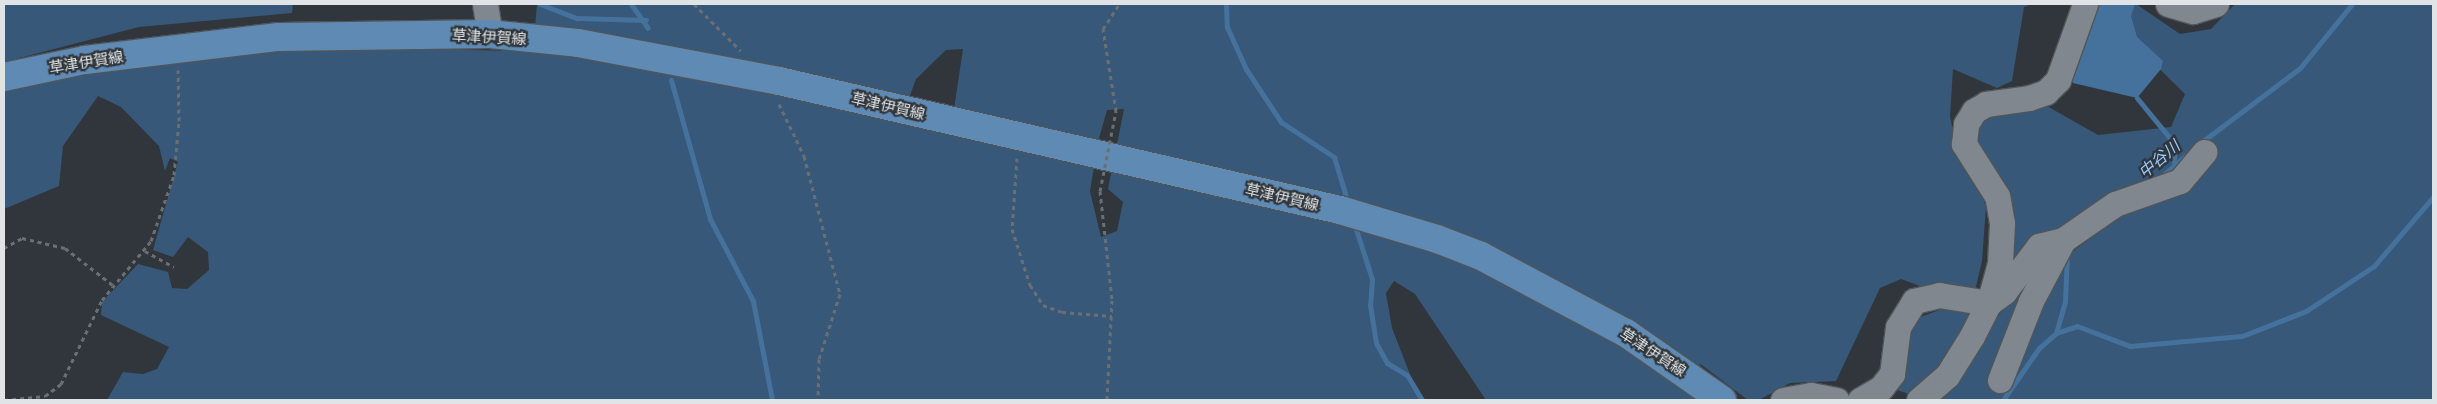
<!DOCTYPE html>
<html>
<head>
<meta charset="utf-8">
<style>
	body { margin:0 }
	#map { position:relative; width:2437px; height:404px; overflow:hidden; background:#30363b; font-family:Mulish,"Noto Sans JP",sans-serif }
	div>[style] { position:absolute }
	.green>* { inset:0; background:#375878 }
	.water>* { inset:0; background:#45729d }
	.stream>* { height:5px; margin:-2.5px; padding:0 2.5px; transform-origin:2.5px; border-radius:2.5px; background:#45729d }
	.path>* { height:3px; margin-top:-1.5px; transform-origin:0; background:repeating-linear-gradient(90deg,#6a6f74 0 4px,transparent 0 8px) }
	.roads { filter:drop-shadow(1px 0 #505559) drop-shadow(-1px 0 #505559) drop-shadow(0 1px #505559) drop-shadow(0 -1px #505559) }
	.minor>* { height:25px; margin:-12.5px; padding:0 12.5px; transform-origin:12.5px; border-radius:12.5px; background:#81878e }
	.major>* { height:28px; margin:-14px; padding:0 14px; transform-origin:14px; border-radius:14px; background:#5e8ab4 }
	.path-bridge>* { height:3px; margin-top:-1.5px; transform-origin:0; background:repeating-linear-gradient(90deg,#6a6f74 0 4px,transparent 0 8px) }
	span { translate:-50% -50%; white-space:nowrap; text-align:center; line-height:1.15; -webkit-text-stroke:4.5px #30363b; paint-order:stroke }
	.street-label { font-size:15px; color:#e0e4e7 }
	.water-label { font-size:16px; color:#97cbff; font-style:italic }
	.frame { position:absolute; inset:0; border:5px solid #e0e4e7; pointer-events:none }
</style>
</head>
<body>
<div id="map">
	<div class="green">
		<div style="clip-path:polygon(4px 4px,293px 4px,292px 13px,139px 27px,4px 62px)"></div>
		<div style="clip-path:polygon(evenodd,537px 4px,2032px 4px,2024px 7px,2012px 81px,1997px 88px,1953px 69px,1950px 116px,1957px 151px,1975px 175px,1986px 207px,1982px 261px,1968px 320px,1939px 371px,1912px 395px,1888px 387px,1907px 322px,1942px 309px,1936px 292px,1901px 279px,1880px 288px,1836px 381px,1790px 383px,1759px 400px,1748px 400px,1699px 363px,1719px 400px,1486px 400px,1415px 294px,1394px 281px,1386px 293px,1392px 328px,1420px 400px,107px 400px,123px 372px,143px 374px,157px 369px,169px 347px,101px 315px,102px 302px,138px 264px,168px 272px,172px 288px,187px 289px,209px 270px,208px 252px,188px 237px,173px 257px,153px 250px,178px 162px,170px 158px,165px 171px,159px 146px,121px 107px,98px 96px,63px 146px,59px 186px,4px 209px,4px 90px,66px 74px,266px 47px,533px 51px,537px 4px,963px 49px,954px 109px,1098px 142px,1107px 110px,1124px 109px,1108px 189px,1123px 202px,1117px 231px,1101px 237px,1090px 191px,1095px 161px,908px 101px,916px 79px,946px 50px,963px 49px)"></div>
		<div style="clip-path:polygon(2125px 4px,2136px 4px,2180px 34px,2211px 29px,2235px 4px,2433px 4px,2433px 400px,1931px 400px,1985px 320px,1997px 318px,2031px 270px,2061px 253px,2072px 252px,2126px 213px,2150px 185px,2120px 189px,2074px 228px,2010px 272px,2006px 194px,1992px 165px,1975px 150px,1968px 134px,1981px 116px,2045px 105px,2098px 135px,2171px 127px,2185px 94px,2124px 34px)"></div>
	</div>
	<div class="water">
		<div style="clip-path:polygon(2092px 4px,2135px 4px,2131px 16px,2137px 37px,2163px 61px,2161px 69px,2137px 98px,2073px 83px,2068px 68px)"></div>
	</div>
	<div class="stream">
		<div style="left:540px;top:4px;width:40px;rotate:21deg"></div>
		<div style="left:577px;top:18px;width:69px;rotate:1.7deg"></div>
		<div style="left:631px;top:4px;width:29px;rotate:55deg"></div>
		<div style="left:1226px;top:4px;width:23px;rotate:88deg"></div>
		<div style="left:1227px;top:27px;width:46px;rotate:65.7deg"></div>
		<div style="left:1246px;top:69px;width:64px;rotate:56.6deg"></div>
		<div style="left:1281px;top:122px;width:64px;rotate:33.4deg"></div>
		<div style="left:1334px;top:157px;width:48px;rotate:73.1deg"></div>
		<div style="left:671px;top:80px;width:144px;rotate:74.3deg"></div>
		<div style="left:710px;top:219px;width:93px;rotate:62.3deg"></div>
		<div style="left:753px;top:301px;width:101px;rotate:79.1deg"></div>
		<div style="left:2137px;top:98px;width:58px;rotate:50.6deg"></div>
		<div style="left:2174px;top:143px;width:24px;rotate:90deg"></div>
		<div style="left:2199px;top:144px;width:126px;rotate:-37deg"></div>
		<div style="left:2300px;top:68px;width:82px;rotate:-50.9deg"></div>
		<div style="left:2161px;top:177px;width:32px;rotate:-41deg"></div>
		<div style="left:1354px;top:223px;width:59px;rotate:72.2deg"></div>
		<div style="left:1372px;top:279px;width:26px;rotate:94deg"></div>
		<div style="left:1370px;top:305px;width:38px;rotate:81deg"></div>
		<div style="left:1376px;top:343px;width:23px;rotate:61deg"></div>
		<div style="left:1387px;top:363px;width:23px;rotate:31deg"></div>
		<div style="left:1407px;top:375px;width:29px;rotate:59deg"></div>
		<div style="left:2056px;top:333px;width:22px;rotate:-18deg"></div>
		<div style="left:2077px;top:326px;width:57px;rotate:20.7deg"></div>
		<div style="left:2130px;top:346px;width:112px;rotate:-5.1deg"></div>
		<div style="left:2242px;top:336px;width:69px;rotate:-21.3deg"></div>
		<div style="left:2306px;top:311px;width:82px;rotate:-33.5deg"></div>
		<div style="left:2374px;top:266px;width:91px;rotate:-49.5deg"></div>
		<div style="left:2003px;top:400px;width:63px;rotate:-55.3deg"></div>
		<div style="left:2039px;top:348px;width:23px;rotate:-41deg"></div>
		<div style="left:2056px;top:333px;width:33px;rotate:-74deg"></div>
		<div style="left:2065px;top:301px;width:47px;rotate:-87.6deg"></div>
	</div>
	<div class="path">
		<div style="left:694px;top:4px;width:66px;rotate:45deg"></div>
		<div style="left:779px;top:104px;width:58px;rotate:64.3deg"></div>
		<div style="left:804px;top:156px;width:143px;rotate:75.4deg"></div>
		<div style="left:840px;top:294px;width:68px;rotate:107.9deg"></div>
		<div style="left:819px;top:359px;width:41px;rotate:91.4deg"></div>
		<div style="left:1116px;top:111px;width:83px;rotate:-99deg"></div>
		<div style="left:1103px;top:29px;width:30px;rotate:-57deg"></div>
		<div style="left:1017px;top:158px;width:71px;rotate:94deg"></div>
		<div style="left:1012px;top:229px;width:59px;rotate:72.2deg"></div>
		<div style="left:1030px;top:285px;width:24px;rotate:57deg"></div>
		<div style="left:1043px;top:305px;width:20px;rotate:20deg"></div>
		<div style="left:1062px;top:312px;width:50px;rotate:4.6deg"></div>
		<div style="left:1100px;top:191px;width:110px;rotate:83.7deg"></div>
		<div style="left:1112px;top:300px;width:100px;rotate:92.9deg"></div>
		<div style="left:4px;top:248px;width:21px;rotate:-29deg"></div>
		<div style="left:22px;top:238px;width:44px;rotate:13.1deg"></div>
		<div style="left:65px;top:248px;width:62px;rotate:37.8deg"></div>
		<div style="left:145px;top:251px;width:33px;rotate:29deg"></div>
		<div style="left:4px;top:400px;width:41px;rotate:-5.6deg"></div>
		<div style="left:45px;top:396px;width:20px;rotate:-37deg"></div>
		<div style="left:61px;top:384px;width:93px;rotate:-64deg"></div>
		<div style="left:102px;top:300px;width:77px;rotate:-50.3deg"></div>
		<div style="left:151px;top:241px;width:70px;rotate:-70.8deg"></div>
		<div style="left:174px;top:175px;width:54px;rotate:-84.7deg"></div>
		<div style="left:179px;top:121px;width:51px;rotate:-91.1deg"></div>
	</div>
	<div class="roads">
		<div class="minor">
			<div style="left:485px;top:4px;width:30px;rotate:81deg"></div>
			<div style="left:2168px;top:4px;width:26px;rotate:16deg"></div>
			<div style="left:2193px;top:11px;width:24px;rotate:-17deg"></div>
			<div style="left:2000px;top:380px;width:85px;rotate:-68.6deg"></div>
			<div style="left:2031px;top:301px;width:69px;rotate:-62.3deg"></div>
			<div style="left:1783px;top:400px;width:28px;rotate:-10deg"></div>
			<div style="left:1811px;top:395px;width:26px;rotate:11deg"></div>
			<div style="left:1860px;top:400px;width:24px;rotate:-30deg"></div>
			<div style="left:1881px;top:388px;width:18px;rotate:-52deg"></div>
			<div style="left:1892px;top:374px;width:47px;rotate:-82.7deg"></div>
			<div style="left:1898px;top:327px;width:31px;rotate:-58deg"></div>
			<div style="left:1914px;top:301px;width:26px;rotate:-13deg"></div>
			<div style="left:1939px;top:295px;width:51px;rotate:9.1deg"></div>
			<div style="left:1989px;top:303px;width:19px;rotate:-36deg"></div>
			<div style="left:2004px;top:292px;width:58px;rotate:-52.7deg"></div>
			<div style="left:2039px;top:246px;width:25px;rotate:-14deg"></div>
			<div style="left:2063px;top:240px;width:63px;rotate:-34.7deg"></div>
			<div style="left:2115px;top:204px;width:69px;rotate:-19.5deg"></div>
			<div style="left:2180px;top:181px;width:38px;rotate:-50deg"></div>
			<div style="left:1919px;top:400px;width:37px;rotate:-41deg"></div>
			<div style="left:1947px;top:376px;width:47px;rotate:-58deg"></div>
			<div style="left:1972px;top:336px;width:37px;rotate:-63deg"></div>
			<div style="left:1989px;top:303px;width:41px;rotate:-74.6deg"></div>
			<div style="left:2000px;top:263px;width:40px;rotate:-87.1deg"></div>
			<div style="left:2002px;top:223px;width:27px;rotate:-100deg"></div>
			<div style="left:1997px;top:196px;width:62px;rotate:-122.4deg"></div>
			<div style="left:1964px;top:144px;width:20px;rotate:-84deg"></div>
			<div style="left:1966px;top:124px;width:15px;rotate:-58deg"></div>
			<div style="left:1974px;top:111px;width:14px;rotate:-30deg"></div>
			<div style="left:1986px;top:104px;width:43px;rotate:-7.9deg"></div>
			<div style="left:2029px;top:98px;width:18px;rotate:-19deg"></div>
			<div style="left:2046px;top:92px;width:17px;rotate:-45deg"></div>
			<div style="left:2058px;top:80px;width:81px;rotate:-70.4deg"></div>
		</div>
		<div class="major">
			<div style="left:4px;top:77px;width:83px;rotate:-11.9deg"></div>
			<div style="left:85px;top:60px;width:195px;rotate:-6.8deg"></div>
			<div style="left:279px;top:37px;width:211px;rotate:-0.8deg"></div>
			<div style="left:490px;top:34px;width:88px;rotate:5.8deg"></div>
			<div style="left:578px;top:43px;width:205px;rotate:10.7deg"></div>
			<div style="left:779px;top:81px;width:576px;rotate:12.95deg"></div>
			<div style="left:1340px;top:210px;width:101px;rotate:16.6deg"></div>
			<div style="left:1437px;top:239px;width:47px;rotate:21.1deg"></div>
			<div style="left:1481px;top:256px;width:164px;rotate:28deg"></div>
			<div style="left:1626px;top:333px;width:117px;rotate:34.9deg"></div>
		</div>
	</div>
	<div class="path-bridge">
		<div style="left:1100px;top:191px;width:82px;rotate:-78.7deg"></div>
	</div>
	<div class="street-label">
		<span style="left:489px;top:37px;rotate:3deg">草津伊賀線</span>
		<span style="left:86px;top:62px;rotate:-9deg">草津伊賀線</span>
		<span style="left:888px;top:106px;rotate:13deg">草津伊賀線</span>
		<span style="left:1282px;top:197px;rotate:13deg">草津伊賀線</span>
		<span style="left:1653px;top:352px;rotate:33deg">草津伊賀線</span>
	</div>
	<div class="water-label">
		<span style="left:2159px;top:159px;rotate:-40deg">中谷川</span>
	</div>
	<div class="frame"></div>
</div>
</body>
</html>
